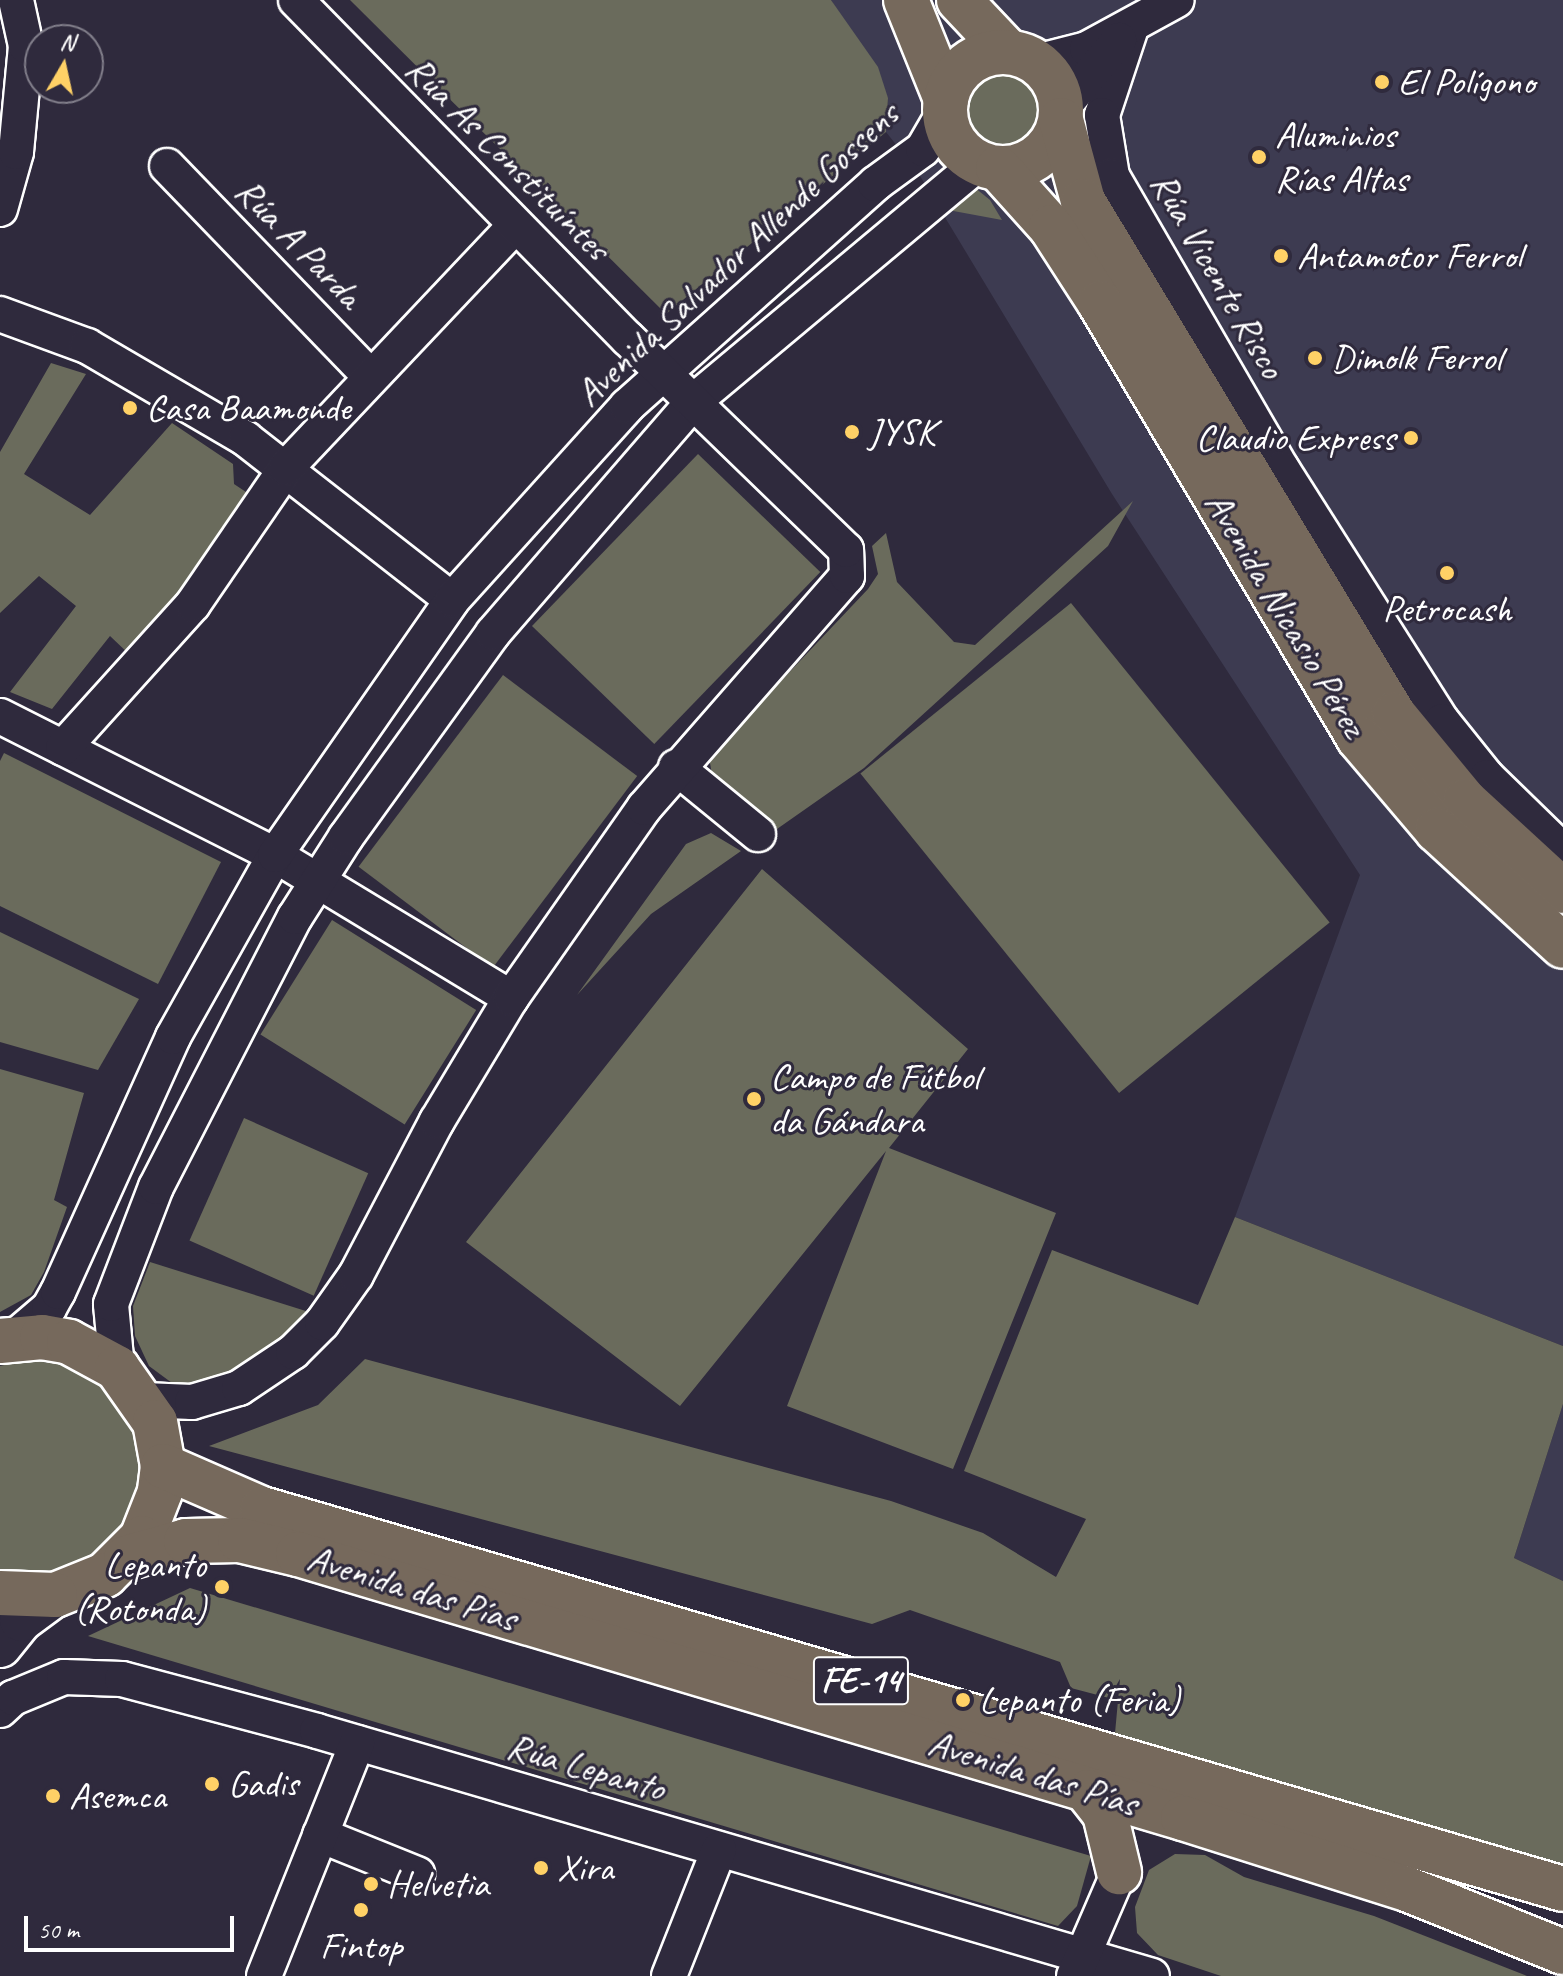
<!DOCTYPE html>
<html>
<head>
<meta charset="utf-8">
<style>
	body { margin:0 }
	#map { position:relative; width:1563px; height:1976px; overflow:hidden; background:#2f2a3d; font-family:Caveat,sans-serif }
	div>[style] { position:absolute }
	.built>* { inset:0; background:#3d3b51 }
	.green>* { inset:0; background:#6a6b5c; transform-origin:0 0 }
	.round { border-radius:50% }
	.roads { filter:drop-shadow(2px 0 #fff) drop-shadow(-2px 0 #fff) drop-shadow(0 2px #fff) drop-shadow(0 -2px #fff) }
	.minor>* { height:34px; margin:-17px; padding:0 17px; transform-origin:17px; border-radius:17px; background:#2f2a3d }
	.tertiary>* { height:42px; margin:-21px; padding:0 21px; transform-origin:21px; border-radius:21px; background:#2f2a3d }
	.trunk>* { height:44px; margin:-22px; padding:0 22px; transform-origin:22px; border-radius:22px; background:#76695c }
	.trunk>.ring { margin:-22px; padding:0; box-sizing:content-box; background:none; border:44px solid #76695c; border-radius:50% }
	.dots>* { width:22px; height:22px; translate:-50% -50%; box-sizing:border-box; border:4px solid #2f2a3d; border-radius:50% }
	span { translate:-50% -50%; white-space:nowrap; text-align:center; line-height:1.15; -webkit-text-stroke:6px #2f2a3d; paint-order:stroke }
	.shield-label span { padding:2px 6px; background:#2f2a3d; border:2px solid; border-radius:6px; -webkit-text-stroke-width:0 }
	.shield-label { font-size:36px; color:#fff; font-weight:700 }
	.poi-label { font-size:38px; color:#fff }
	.left { translate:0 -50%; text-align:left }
	.right { translate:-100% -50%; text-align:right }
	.street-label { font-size:38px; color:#fff }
	.north { position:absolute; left:24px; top:24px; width:80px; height:80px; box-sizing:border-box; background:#2f2a3d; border:2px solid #827f8b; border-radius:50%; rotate:9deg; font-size:22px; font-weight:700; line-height:32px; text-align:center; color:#fff }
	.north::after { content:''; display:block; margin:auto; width:28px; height:36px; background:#ffd166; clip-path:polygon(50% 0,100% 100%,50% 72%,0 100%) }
	.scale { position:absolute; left:24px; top:1916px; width:210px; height:36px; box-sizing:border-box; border:4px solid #fff; border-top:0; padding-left:10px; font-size:24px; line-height:28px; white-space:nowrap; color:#fff; -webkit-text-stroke:6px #2f2a3d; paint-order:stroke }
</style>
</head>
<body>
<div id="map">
	<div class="built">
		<div style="clip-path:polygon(831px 0,1563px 0,1563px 1346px,1235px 1217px,1360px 875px,1112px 494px,917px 171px,886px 132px,888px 98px)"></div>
		<div style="clip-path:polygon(1563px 1404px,1563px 1581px,1514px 1558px)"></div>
	</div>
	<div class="green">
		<div style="clip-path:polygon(350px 0,831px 0,878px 67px,888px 98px,886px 132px,666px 314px)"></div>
		<div class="round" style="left:962px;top:70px;width:80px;height:80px"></div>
		<div style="clip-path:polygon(974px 187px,990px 200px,1002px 220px,948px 210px)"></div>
		<div style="clip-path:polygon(51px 363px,86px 374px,24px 474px,90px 515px,172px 423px,233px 464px,234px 484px,255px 498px,131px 656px,110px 636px,52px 709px,10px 692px,76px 606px,39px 576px,0 613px,0 452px)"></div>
		<div style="left:698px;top:454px;width:170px;height:239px;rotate:44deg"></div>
		<div style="clip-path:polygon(1133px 501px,1108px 546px,864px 768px,777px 829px,712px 775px,709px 757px,868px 589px,878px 574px,872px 546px,886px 533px,897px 582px,954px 642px,975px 645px)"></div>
		<div style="left:1071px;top:603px;width:411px;height:271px;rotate:51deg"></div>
		<div style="left:503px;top:675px;width:168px;height:240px;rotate:37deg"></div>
		<div style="clip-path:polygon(4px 753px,221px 862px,158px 984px,0 906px,0 761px)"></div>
		<div style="clip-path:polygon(711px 833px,741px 851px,651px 914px,577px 995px,686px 844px)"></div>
		<div style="clip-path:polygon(762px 869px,968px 1049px,889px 1148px,1056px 1213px,953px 1469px,787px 1406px,886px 1151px,680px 1406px,466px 1242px)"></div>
		<div style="left:332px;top:920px;width:170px;height:135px;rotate:32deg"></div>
		<div style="clip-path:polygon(0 932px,139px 999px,98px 1070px,0 1042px)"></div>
		<div style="clip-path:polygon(0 1069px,84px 1093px,54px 1200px,67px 1207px,44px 1272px,31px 1295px,0 1312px)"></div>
		<div style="left:244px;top:1118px;width:136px;height:134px;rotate:24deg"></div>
		<div style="clip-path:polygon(1235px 1217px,1563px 1346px,1563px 1404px,1514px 1558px,1563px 1581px,1563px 1868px,1115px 1733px,1120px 1679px,1109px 1698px,1071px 1688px,1060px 1662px,910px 1610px,872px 1624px,209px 1446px,318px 1405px,365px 1359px,891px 1501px,983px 1533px,1056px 1577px,1086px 1519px,964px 1471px,1052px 1250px,1198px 1305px)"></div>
		<div style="clip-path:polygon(150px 1262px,309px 1312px,264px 1352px,227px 1375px,195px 1386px,172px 1383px,149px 1366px,135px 1336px,133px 1306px)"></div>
		<div style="clip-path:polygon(25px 1360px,62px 1364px,93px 1378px,118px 1402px,135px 1432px,141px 1466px,136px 1500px,121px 1530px,97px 1555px,67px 1571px,34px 1577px,0 1572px,0 1366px)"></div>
		<div style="clip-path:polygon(190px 1588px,1091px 1856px,1077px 1906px,1058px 1926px,88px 1636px)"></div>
		<div style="clip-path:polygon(1175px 1854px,1205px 1855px,1244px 1877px,1374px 1916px,1527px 1976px,1221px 1976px,1158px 1955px,1137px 1933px,1135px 1907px,1149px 1870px)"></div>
	</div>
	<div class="roads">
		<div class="minor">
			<div style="left:1131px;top:28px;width:92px;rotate:108.4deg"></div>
			<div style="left:1102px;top:115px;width:62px;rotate:80.7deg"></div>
			<div style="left:1112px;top:176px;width:339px;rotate:59.9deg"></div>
			<div style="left:1282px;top:469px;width:299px;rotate:57.6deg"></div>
			<div style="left:1442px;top:721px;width:72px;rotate:51.2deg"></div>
			<div style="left:1487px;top:777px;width:106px;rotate:44.2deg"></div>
			<div style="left:1036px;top:62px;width:53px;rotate:-14.3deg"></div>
			<div style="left:1087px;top:49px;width:102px;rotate:-28.6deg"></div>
			<div style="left:1062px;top:108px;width:89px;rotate:-50deg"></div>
			<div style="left:167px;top:166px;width:293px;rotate:46deg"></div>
			<div style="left:0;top:209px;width:59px;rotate:-74.3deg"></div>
			<div style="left:16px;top:152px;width:106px;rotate:-84.6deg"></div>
			<div style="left:26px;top:46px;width:47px;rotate:-102.3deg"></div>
			<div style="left:0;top:314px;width:93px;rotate:20.2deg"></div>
			<div style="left:87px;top:346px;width:184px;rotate:30.3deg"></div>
			<div style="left:246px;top:439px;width:261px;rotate:38deg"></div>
			<div style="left:0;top:716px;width:308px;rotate:26.8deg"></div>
			<div style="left:275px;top:855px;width:276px;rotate:31.2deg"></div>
			<div style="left:63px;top:748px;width:194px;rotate:-47.9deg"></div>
			<div style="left:193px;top:604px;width:165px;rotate:-55.6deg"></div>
			<div style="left:286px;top:468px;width:333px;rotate:-46.6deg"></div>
			<div style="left:676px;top:767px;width:106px;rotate:39.3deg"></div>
			<div style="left:15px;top:1337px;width:45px;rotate:-40.5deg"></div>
			<div style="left:49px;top:1308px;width:18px;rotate:-61deg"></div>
			<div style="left:58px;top:1292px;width:280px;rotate:-65.7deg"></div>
			<div style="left:173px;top:1037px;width:209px;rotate:-60.7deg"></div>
			<div style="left:275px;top:855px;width:310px;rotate:-55.2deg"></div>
			<div style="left:452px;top:600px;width:261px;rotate:-47.9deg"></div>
			<div style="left:627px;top:406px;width:333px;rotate:-41.8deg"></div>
			<div style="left:875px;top:184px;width:59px;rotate:-36.1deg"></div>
			<div style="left:923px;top:149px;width:44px;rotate:-59.9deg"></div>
			<div style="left:117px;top:1368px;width:64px;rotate:-95.4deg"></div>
			<div style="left:111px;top:1304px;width:125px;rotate:-69deg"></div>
			<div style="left:156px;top:1187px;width:304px;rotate:-62.8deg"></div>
			<div style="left:295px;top:917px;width:95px;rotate:-57.5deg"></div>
			<div style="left:346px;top:837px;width:251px;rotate:-54.2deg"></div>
			<div style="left:493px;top:633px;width:306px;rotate:-49.1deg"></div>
			<div style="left:693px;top:402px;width:373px;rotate:-39.9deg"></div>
			<div style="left:144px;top:1400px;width:48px;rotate:2.4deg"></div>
			<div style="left:192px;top:1402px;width:49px;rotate:-16.6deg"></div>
			<div style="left:239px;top:1388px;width:65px;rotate:-33.7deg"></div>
			<div style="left:293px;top:1352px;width:41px;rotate:-45deg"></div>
			<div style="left:322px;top:1323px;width:59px;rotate:-54.7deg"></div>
			<div style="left:356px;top:1275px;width:174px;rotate:-62.3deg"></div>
			<div style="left:437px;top:1121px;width:144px;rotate:-59deg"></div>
			<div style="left:511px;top:998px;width:232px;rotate:-55deg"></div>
			<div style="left:644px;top:808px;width:308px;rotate:-48.8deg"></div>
			<div style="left:847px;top:576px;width:26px;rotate:-92deg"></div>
			<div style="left:846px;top:550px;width:305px;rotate:-135.9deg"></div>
			<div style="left:627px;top:338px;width:473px;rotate:-134.4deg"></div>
			<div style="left:0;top:1710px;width:18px;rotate:-43deg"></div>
			<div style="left:13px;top:1698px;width:55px;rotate:-22.4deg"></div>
			<div style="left:64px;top:1677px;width:58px;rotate:2deg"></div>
			<div style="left:122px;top:1679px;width:202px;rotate:14.9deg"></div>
			<div style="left:317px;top:1731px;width:870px;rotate:16.35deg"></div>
			<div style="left:320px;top:1835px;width:105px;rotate:21.9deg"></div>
			<div style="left:264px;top:1976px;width:251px;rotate:-68.2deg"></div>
			<div style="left:669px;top:1976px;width:136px;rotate:-68.4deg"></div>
			<div style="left:1074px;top:1976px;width:113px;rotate:-66.6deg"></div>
		</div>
		<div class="tertiary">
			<div style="left:0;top:1646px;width:33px;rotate:-51deg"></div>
			<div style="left:21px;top:1620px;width:42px;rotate:-36.3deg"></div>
		</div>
		<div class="trunk">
			<div style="left:906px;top:0;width:107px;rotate:68deg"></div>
			<div style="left:959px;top:0;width:71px;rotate:46.7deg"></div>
			<div class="ring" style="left:945px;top:52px;width:72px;height:72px"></div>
			<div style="left:1061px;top:120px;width:84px;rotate:74.8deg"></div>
			<div style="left:1083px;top:201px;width:601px;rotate:58.82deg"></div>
			<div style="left:1394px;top:715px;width:112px;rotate:50.5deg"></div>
			<div style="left:1465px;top:801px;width:133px;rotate:42.6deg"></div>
			<div style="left:998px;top:168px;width:79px;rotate:48.1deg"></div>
			<div style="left:1051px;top:227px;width:90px;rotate:57.2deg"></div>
			<div style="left:1100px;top:303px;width:506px;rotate:59.23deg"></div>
			<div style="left:1359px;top:738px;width:121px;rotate:49.7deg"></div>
			<div style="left:1437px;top:830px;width:171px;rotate:42.6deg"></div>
			<div style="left:0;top:1341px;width:42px;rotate:-5.4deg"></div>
			<div style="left:42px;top:1337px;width:27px;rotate:10deg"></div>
			<div style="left:69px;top:1342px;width:55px;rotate:28.4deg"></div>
			<div style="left:117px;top:1368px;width:66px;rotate:54.9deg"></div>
			<div style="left:155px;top:1422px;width:45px;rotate:79.7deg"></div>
			<div style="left:163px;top:1466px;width:26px;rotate:97deg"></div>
			<div style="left:160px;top:1492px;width:49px;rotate:111.4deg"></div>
			<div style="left:142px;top:1538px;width:52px;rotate:135deg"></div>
			<div style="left:105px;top:1575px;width:54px;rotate:158.2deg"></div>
			<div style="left:55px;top:1595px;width:55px;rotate:-177.9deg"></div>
			<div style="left:163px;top:1466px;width:108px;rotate:23.5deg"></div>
			<div style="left:262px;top:1509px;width:1355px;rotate:16.28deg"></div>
			<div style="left:126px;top:1558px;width:62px;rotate:-15.8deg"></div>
			<div style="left:186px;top:1541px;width:54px;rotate:-1.1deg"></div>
			<div style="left:240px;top:1540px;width:60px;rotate:13.6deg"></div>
			<div style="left:298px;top:1554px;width:924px;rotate:16.61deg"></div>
			<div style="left:1183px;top:1818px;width:235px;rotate:17.6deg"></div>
			<div style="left:1407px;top:1889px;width:168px;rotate:22deg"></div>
			<div style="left:1088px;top:1792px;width:28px;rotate:52deg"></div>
			<div style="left:1105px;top:1814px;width:60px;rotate:76.4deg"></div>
		</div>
	</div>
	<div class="dots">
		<div style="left:1382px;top:82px;background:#ffd166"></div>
		<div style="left:1259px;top:157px;background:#ffd166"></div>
		<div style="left:1281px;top:256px;background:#ffd166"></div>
		<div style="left:1315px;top:358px;background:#ffd166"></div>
		<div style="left:130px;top:408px;background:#ffd166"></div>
		<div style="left:852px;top:432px;background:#ffd166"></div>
		<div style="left:1411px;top:438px;background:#ffd166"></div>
		<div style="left:1447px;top:573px;background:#ffd166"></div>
		<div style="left:754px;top:1099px;background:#ffd166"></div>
		<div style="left:222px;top:1587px;background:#ffd166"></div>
		<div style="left:963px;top:1700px;background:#ffd166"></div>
		<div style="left:212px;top:1784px;background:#ffd166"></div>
		<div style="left:53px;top:1796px;background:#ffd166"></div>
		<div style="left:541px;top:1868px;background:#ffd166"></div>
		<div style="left:371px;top:1884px;background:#ffd166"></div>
		<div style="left:361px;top:1910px;background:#ffd166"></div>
	</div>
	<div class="shield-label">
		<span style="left:861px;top:1681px">FE-14</span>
	</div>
	<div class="poi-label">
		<span class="left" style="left:1398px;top:82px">El Polígono</span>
		<span class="left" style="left:1275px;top:157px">Aluminios<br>Rías Altas</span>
		<span class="left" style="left:1297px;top:256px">Antamotor Ferrol</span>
		<span class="left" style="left:1331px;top:358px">Dimolk Ferrol</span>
		<span class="left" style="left:146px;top:408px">Casa Baamonde</span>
		<span class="left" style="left:868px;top:432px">JYSK</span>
		<span class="right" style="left:1395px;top:438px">Claudio Express</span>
		<span style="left:1447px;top:609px">Petrocash</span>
		<span class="left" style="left:770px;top:1099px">Campo de Fútbol<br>da Gándara</span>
		<span class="right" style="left:206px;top:1587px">Lepanto<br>(Rotonda)</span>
		<span class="left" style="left:979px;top:1700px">Lepanto (Feria)</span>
		<span class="left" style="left:228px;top:1784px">Gadis</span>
		<span class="left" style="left:69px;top:1796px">Asemca</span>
		<span class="left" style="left:557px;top:1868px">Xira</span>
		<span class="left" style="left:387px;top:1884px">Helvetia</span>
		<span style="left:361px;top:1946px">Fintop</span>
	</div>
	<div class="street-label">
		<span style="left:508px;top:158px;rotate:45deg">Rúa As Constituíntes</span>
		<span style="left:299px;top:243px;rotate:46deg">Rúa A Parda</span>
		<span style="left:737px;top:254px;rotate:-43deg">Avenida Salvador Allende Gossens</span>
		<span style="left:1218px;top:275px;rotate:60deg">Rúa Vicente Risco</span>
		<span style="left:1286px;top:614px;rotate:59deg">Avenida Nicasio Pérez</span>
		<span style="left:412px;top:1588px;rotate:17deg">Avenida das Pías</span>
		<span style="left:586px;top:1767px;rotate:16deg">Rúa Lepanto</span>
		<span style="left:1033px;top:1773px;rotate:17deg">Avenida das Pías</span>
	</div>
	<div class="north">N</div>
	<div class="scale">50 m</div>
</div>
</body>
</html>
